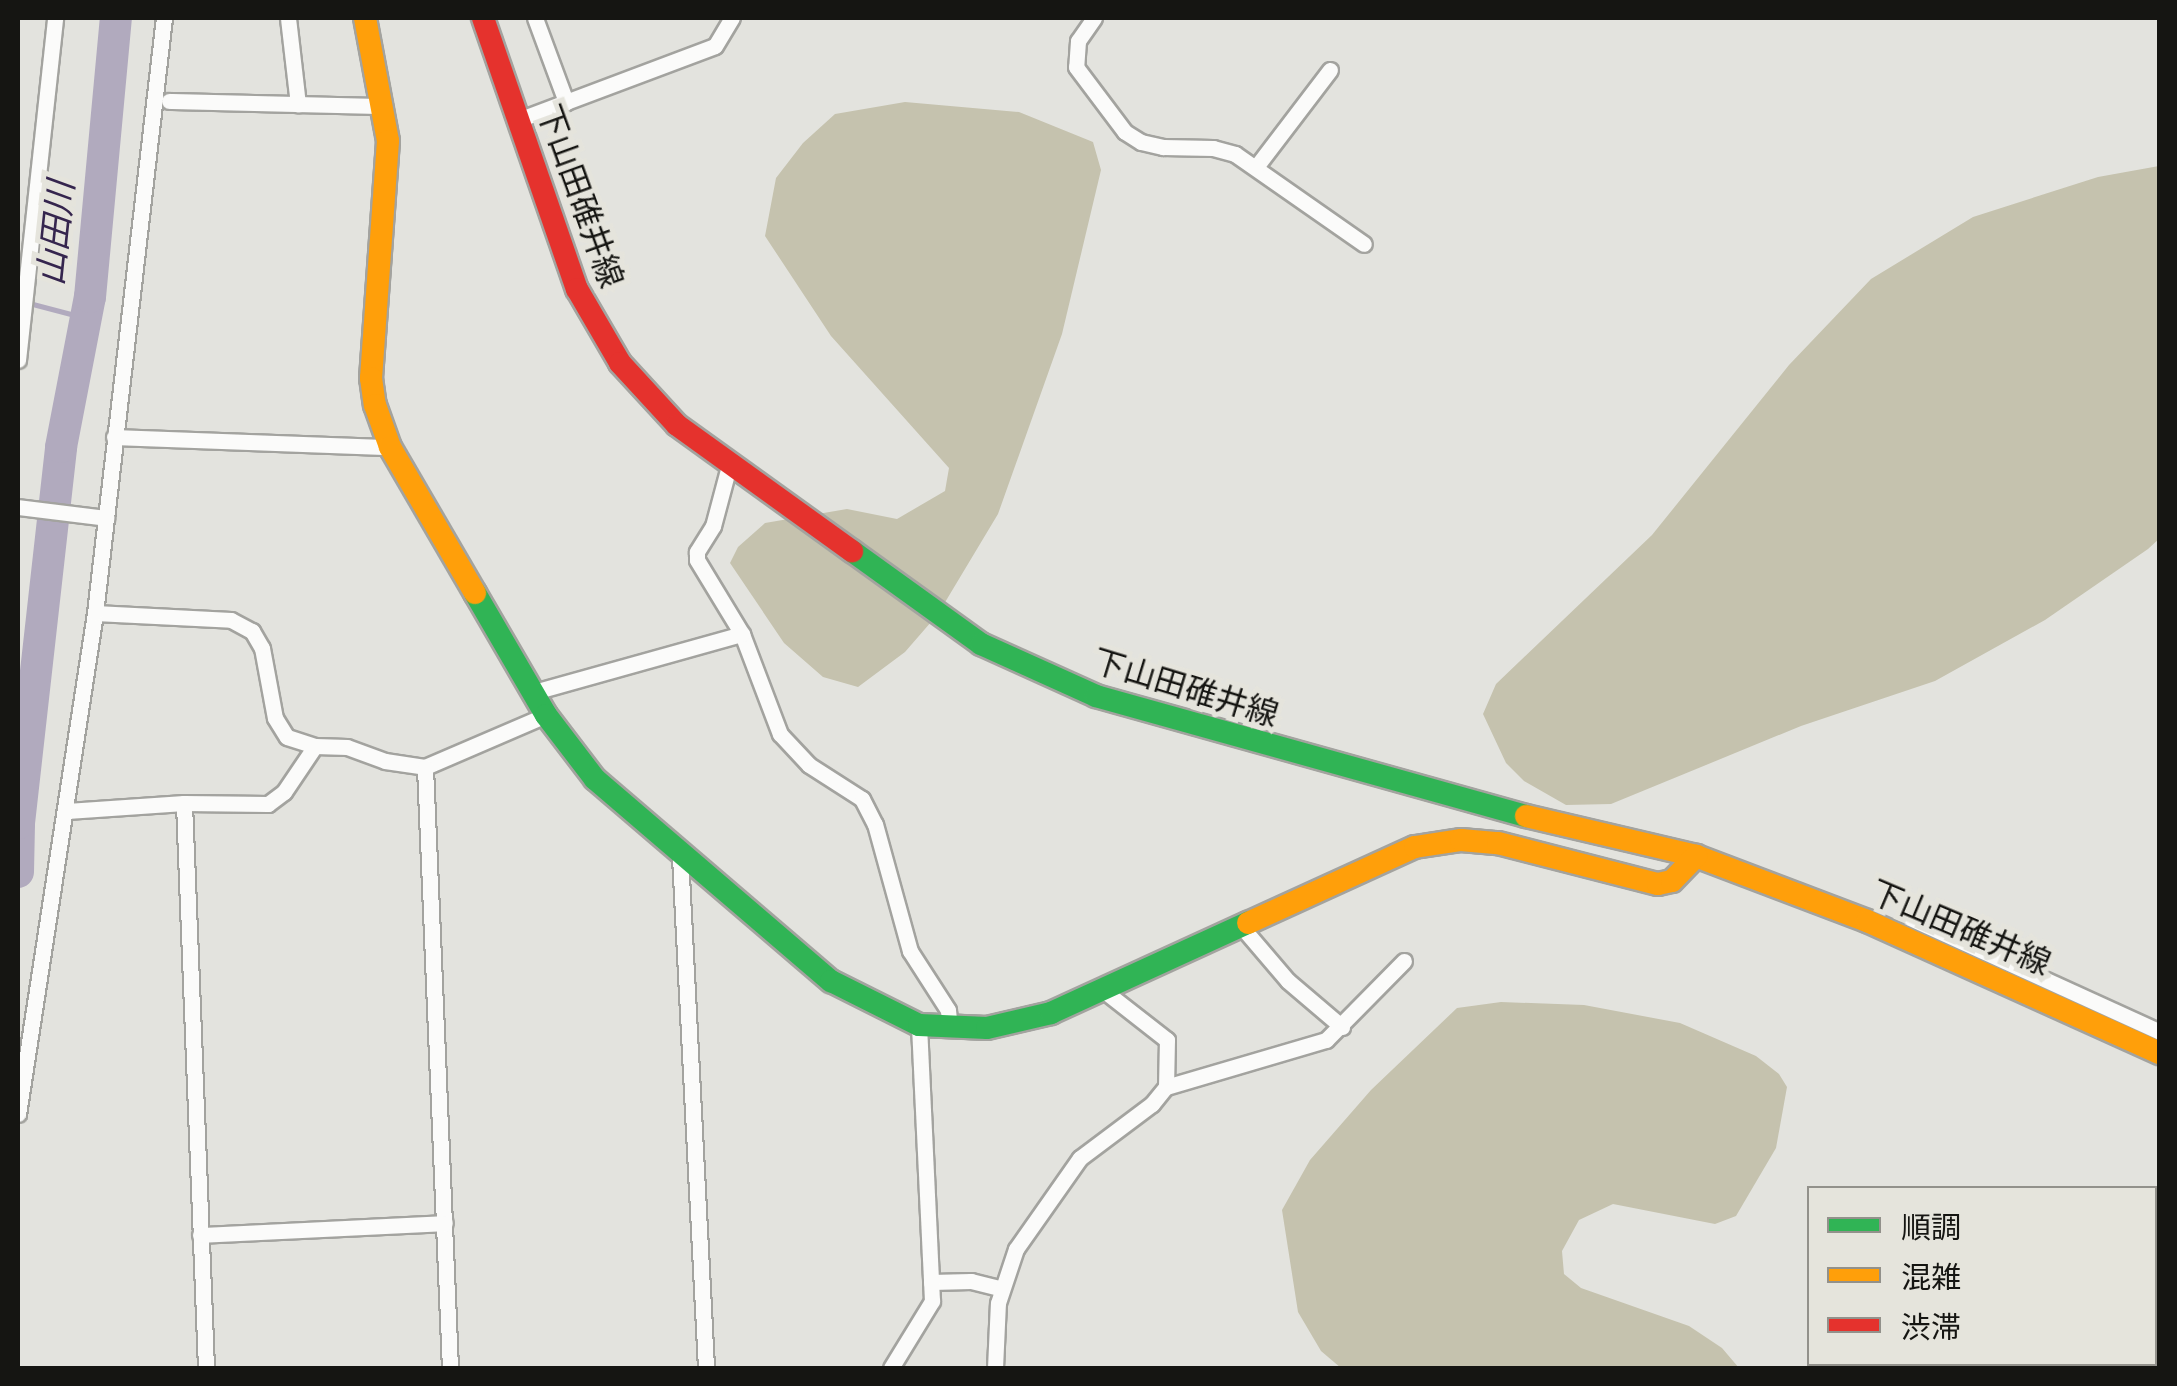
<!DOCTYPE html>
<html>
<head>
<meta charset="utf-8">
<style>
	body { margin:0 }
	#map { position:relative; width:2177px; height:1386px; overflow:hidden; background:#e3e3de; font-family:"Noto Serif","Noto Sans JP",serif }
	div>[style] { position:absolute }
	.forest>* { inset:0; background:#c5c2ae }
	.stream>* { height:5px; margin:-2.5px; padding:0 2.5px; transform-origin:2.5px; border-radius:2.5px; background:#b1aabe }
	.river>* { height:32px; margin:-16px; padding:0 16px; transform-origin:16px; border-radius:16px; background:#b1aabe }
	.roads { filter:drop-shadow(2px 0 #a3a39f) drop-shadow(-2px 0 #a3a39f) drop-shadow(0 2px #a3a39f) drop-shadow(0 -2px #a3a39f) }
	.street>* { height:15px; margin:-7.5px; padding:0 7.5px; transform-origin:7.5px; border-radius:7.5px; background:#fbfbfa }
	.fast>* { height:22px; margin:-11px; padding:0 11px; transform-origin:11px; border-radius:11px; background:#30b455 }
	.slow>* { height:22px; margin:-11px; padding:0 11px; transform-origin:11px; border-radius:11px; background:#ff9f0a }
	.jam>* { height:22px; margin:-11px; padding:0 11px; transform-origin:11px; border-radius:11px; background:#e5322d }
	span { translate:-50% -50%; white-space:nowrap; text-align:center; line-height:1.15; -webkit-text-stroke:10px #e5e4dc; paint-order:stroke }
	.street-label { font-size:32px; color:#151512 }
	.water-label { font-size:35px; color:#35254e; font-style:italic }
	.frame { position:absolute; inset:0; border:20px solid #151512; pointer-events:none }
	.legend { position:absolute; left:1807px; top:1186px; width:350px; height:180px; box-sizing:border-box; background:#e5e4dc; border:2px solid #92918b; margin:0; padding:12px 18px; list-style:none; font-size:30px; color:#151512 }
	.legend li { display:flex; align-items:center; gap:20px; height:50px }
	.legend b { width:50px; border:2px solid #92918b }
</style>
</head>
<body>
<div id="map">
	<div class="forest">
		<div style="clip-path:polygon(905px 102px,1019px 112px,1093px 142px,1101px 170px,1062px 334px,998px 514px,938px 614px,905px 652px,858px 687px,823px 677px,784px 643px,730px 563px,738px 547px,765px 523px,847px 509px,897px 519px,945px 491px,949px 468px,831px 336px,765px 236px,776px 178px,803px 143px,835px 114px)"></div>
		<div style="clip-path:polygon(2159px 166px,2160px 538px,2148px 549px,2045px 620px,1935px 681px,1801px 726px,1611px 804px,1566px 805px,1524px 781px,1506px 763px,1483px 714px,1496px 684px,1652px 535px,1789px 365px,1871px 279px,1973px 217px,2098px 177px)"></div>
		<div style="clip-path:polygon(1501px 1002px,1584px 1005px,1680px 1023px,1756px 1056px,1779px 1074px,1787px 1087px,1776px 1148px,1736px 1216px,1715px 1224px,1613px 1204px,1579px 1220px,1562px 1251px,1564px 1274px,1581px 1288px,1689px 1326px,1722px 1348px,1739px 1368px,1341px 1368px,1321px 1351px,1298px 1312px,1282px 1210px,1310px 1160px,1371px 1090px,1457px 1008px)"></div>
		<div style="clip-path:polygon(2155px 1260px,2160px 1261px,2159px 1368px,1895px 1368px,1895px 1364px,2154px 1364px)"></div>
	</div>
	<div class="stream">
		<div style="left:25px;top:302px;width:63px;rotate:14.7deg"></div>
	</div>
	<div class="river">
		<div style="left:18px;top:872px;width:49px;rotate:-88.8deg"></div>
		<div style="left:19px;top:823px;width:378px;rotate:-83.6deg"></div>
		<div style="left:61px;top:447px;width:153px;rotate:-79.1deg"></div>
		<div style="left:90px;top:297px;width:280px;rotate:-84.7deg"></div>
	</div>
	<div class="roads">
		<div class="street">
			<div style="left:288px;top:18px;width:87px;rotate:83.4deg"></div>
			<div style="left:535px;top:18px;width:90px;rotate:69.7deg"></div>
			<div style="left:1094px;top:18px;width:28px;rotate:125deg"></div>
			<div style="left:1078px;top:41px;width:26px;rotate:94deg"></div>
			<div style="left:1076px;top:67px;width:81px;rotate:53deg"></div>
			<div style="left:1125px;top:132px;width:19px;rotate:32deg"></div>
			<div style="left:1141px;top:142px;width:23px;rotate:13deg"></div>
			<div style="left:1163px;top:147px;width:50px;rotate:1.1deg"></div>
			<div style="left:1213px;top:148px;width:23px;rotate:15deg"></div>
			<div style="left:1235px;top:154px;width:157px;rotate:34.9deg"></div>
			<div style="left:169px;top:101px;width:212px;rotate:1.4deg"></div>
			<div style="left:518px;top:120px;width:210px;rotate:-20.6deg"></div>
			<div style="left:715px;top:46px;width:33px;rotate:-59deg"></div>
			<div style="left:1256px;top:167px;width:122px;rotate:-52.7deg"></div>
			<div style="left:18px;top:360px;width:344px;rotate:-83.8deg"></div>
			<div style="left:114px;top:437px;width:276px;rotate:2.1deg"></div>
			<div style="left:729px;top:466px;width:62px;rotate:104.9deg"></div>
			<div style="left:713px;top:526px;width:31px;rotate:122deg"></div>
			<div style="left:697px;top:552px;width:8px;rotate:90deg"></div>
			<div style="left:697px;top:560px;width:87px;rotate:58.7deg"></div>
			<div style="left:742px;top:634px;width:107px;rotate:69.2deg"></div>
			<div style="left:780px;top:734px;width:42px;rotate:46.9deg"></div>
			<div style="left:809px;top:765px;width:63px;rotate:32.7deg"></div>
			<div style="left:862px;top:799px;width:28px;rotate:63deg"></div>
			<div style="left:875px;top:824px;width:132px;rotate:74.6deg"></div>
			<div style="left:910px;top:951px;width:70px;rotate:57.2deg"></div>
			<div style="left:948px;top:1010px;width:19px;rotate:84deg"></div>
			<div style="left:18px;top:507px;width:89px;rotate:7.1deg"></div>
			<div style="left:95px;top:613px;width:136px;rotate:2.9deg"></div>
			<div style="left:231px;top:620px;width:24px;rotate:28deg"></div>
			<div style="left:252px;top:631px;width:20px;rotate:60deg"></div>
			<div style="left:262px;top:648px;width:71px;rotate:79.5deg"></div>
			<div style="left:275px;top:718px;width:22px;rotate:58deg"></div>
			<div style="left:287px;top:737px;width:29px;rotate:18deg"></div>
			<div style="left:315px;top:746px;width:32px;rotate:2deg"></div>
			<div style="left:347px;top:747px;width:40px;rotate:20.2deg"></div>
			<div style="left:385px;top:761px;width:40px;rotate:8.5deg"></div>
			<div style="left:425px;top:767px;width:132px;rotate:-23.3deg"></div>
			<div style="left:534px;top:692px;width:216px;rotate:-15.6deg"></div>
			<div style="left:425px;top:767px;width:602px;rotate:87.62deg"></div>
			<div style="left:184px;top:803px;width:565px;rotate:87.77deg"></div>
			<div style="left:67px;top:811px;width:117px;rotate:-3.9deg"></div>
			<div style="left:184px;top:803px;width:84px;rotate:0.7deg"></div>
			<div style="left:268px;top:804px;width:20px;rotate:-37deg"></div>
			<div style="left:284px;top:792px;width:55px;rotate:-56deg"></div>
			<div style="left:680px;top:856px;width:513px;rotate:87.09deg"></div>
			<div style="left:1910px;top:918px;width:275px;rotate:24.5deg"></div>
			<div style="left:1241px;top:926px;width:72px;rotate:49.5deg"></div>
			<div style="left:1288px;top:981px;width:71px;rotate:40.4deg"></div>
			<div style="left:1166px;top:1087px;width:167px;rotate:-16.4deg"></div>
			<div style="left:1326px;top:1040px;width:111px;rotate:-45.4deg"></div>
			<div style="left:18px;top:1114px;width:507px;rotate:-81.26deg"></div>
			<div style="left:95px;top:613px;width:599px;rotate:-83.39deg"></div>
			<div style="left:200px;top:1235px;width:245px;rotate:-2.8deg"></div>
			<div style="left:931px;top:1282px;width:40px;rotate:-1.4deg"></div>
			<div style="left:971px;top:1281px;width:32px;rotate:14deg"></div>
			<div style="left:891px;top:1368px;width:79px;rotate:-58.5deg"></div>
			<div style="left:932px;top:1301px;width:276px;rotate:-92.7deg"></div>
			<div style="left:995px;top:1368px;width:65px;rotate:-87.4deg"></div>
			<div style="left:998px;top:1303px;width:57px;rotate:-71.6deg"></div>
			<div style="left:1016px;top:1249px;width:111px;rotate:-54.9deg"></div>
			<div style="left:1080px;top:1158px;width:90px;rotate:-36.9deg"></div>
			<div style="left:1152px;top:1104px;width:22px;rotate:-51deg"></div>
			<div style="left:1166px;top:1087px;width:47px;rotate:-88.8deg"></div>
			<div style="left:1167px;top:1040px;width:81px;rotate:-142deg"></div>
		</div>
		<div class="fast">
			<div style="left:852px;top:551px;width:159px;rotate:35.8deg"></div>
			<div style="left:981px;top:644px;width:126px;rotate:24.3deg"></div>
			<div style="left:1096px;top:696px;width:446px;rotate:15.6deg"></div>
			<div style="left:475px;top:593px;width:141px;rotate:59.8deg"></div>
			<div style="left:546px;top:715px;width:81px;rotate:52.6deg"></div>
			<div style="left:595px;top:779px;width:311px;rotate:40.6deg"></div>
			<div style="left:831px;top:981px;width:98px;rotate:26.6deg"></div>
			<div style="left:919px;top:1025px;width:68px;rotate:2.5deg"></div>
			<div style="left:987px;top:1028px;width:66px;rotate:-13.2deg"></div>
			<div style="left:1051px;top:1013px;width:217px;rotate:-24.6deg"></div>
		</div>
		<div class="slow">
			<div style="left:365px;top:18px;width:125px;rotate:79.4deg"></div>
			<div style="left:388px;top:141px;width:238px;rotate:94.1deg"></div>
			<div style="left:371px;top:378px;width:27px;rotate:82deg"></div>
			<div style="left:375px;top:405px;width:45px;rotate:70.3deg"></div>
			<div style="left:390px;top:447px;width:169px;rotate:59.8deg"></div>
			<div style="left:1526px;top:816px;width:175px;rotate:13.2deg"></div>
			<div style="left:1696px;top:856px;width:183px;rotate:20.8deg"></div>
			<div style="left:1867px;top:921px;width:321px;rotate:24.3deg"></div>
			<div style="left:1248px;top:923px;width:183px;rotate:-24.5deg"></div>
			<div style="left:1415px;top:847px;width:47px;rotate:-8.7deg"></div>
			<div style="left:1461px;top:840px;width:37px;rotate:5deg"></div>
			<div style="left:1498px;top:843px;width:165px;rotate:14.4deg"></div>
			<div style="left:1658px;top:884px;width:14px;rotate:-12deg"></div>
			<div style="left:1672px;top:881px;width:35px;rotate:-46deg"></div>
		</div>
		<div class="jam">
			<div style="left:483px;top:18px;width:287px;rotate:70.9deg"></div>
			<div style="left:577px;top:289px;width:86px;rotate:59.8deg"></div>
			<div style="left:620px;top:363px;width:84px;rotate:47.4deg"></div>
			<div style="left:677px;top:425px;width:216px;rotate:35.8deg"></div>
		</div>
	</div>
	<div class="street-label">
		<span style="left:581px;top:196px;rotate:70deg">下山田碓井線</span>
		<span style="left:1186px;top:687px;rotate:17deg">下山田碓井線</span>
		<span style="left:1961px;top:927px;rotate:23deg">下山田碓井線</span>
	</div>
	<div class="water-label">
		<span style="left:55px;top:233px;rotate:-84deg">山田川</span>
	</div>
	<div class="frame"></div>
	<ul class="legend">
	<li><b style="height:12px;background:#30b455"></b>順調</li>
	<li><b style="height:12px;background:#ff9f0a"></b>混雑</li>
	<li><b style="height:12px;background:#e5322d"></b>渋滞</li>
	</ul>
</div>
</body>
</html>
